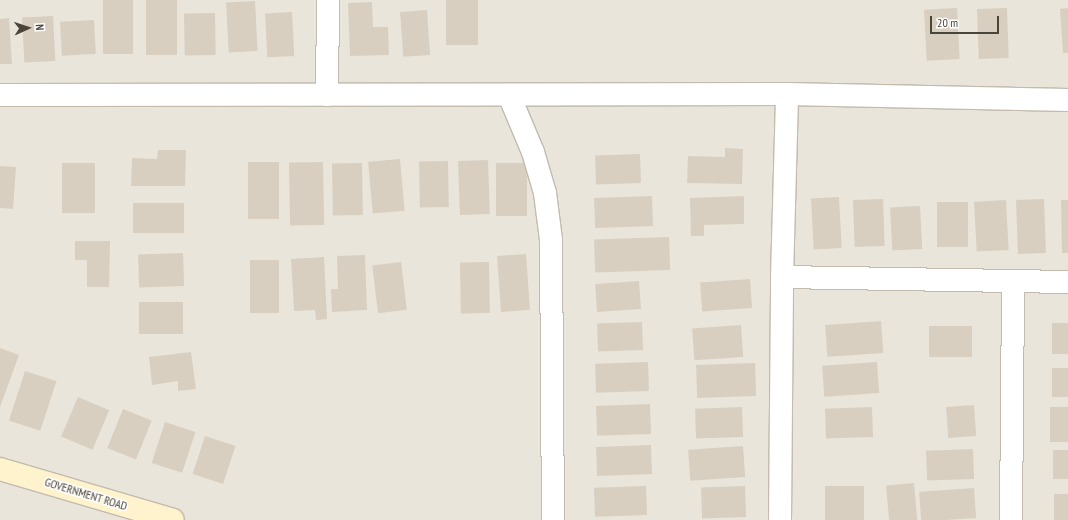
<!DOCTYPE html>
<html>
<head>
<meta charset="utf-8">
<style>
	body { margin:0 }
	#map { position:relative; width:1068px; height:520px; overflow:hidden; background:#f6f3ec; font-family:"PT Sans Narrow",sans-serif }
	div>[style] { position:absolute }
	.residential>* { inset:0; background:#eae5da; transform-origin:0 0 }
	.building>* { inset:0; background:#d8cfc1; transform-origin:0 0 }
	.roads { filter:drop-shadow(1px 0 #c2bbae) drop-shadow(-1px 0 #c2bbae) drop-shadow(0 1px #c2bbae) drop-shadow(0 -1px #c2bbae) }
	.street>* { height:22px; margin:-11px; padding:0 11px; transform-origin:11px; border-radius:11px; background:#fff }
	.secondary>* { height:22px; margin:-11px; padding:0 11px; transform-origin:11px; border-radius:11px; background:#fff3cd }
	span { translate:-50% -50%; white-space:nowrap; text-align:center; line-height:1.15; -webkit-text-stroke:3px #fff; paint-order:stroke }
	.street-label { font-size:12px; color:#4b4439 }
	.north { position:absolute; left:8px; top:8px; width:40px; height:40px; -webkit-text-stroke:3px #fff; paint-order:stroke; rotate:87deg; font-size:11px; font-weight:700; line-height:16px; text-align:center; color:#4b4439 }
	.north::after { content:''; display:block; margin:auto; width:14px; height:18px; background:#4b4439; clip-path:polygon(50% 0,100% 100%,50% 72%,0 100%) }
	.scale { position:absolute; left:930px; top:16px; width:69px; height:18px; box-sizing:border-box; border:2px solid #4b4439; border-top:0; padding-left:5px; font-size:12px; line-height:14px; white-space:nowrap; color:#4b4439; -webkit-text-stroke:3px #fff; paint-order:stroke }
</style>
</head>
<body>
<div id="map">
	<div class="residential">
		<div style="left:0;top:0;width:1068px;height:520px"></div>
	</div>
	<div class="building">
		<div style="left:103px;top:0;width:30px;height:54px"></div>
		<div style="left:146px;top:0;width:31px;height:55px"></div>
		<div style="left:446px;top:0;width:32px;height:45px"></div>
		<div style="left:255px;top:1px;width:50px;height:29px;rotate:87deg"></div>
		<div style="clip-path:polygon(372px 2px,373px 27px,388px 27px,389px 55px,350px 56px,348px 3px)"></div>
		<div style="left:957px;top:8px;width:51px;height:33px;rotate:87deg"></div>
		<div style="left:1007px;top:8px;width:50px;height:30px;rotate:88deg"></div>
		<div style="clip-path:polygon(1068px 8px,1068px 53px,1063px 53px,1060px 9px)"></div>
		<div style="left:427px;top:10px;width:45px;height:27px;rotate:86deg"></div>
		<div style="left:292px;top:12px;width:44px;height:27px;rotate:87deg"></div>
		<div style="left:215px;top:13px;width:42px;height:31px;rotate:89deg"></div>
		<div style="left:53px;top:16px;width:45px;height:31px;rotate:87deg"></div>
		<div style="clip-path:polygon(9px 18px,12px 64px,0 64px,0 19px)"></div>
		<div style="left:94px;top:20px;width:34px;height:34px;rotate:87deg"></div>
		<div style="clip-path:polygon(725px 148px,743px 149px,742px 184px,687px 183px,688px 156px,725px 157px)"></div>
		<div style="clip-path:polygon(158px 150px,186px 150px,185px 186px,131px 186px,132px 158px,157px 159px)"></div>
		<div style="left:640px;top:154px;width:29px;height:45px;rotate:88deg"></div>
		<div style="left:400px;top:159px;width:52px;height:32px;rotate:85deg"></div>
		<div style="left:488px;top:160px;width:54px;height:30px;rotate:88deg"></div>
		<div style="left:448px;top:161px;width:46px;height:29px;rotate:89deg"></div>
		<div style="left:248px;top:162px;width:31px;height:57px"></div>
		<div style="left:323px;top:162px;width:63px;height:34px;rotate:89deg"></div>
		<div style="left:62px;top:163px;width:33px;height:50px"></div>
		<div style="left:362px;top:163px;width:52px;height:30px;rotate:89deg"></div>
		<div style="left:496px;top:163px;width:31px;height:53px"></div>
		<div style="clip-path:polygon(0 166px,16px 167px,13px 209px,0 208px)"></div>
		<div style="left:652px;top:196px;width:30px;height:58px;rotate:88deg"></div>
		<div style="clip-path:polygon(744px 196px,744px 224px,704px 225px,704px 236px,691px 236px,690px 198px)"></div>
		<div style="left:839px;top:197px;width:51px;height:28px;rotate:87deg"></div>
		<div style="left:883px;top:199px;width:47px;height:30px;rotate:88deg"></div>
		<div style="left:1044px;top:199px;width:54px;height:28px;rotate:88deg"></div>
		<div style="left:1006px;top:200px;width:50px;height:32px;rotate:87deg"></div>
		<div style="clip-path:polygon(1061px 200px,1068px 200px,1068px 253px,1062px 253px)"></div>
		<div style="left:937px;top:202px;width:31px;height:45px"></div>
		<div style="left:133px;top:203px;width:51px;height:30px"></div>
		<div style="left:920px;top:206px;width:43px;height:30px;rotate:87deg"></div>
		<div style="left:669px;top:237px;width:33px;height:75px;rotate:88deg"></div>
		<div style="clip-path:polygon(75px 241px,110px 241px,109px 287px,87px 287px,87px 260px,75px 260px)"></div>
		<div style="left:183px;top:253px;width:33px;height:45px;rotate:88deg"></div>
		<div style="left:526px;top:254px;width:56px;height:29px;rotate:86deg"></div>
		<div style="clip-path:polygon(365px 255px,367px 310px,332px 312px,331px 289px,338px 289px,337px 256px)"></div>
		<div style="clip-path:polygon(324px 257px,327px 319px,316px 320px,315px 310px,294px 311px,291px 259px)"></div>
		<div style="left:250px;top:260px;width:29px;height:53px"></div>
		<div style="left:401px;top:262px;width:48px;height:29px;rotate:83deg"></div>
		<div style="left:489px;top:262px;width:51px;height:29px;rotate:89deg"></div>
		<div style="left:750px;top:279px;width:29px;height:50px;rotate:86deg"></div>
		<div style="left:639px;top:281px;width:28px;height:44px;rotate:86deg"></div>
		<div style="left:183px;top:302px;width:32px;height:44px;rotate:90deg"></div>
		<div style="left:881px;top:321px;width:32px;height:56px;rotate:86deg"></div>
		<div style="left:642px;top:322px;width:28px;height:45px;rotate:88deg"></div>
		<div style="left:1068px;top:323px;width:31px;height:16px;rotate:90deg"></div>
		<div style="left:741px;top:325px;width:32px;height:49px;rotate:86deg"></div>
		<div style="left:972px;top:326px;width:31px;height:43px;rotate:90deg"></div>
		<div style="clip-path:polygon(0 348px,19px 355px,0 407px)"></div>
		<div style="clip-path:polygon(191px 352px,196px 389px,178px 391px,178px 381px,152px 385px,149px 357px)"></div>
		<div style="left:648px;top:362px;width:29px;height:53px;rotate:88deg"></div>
		<div style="left:877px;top:362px;width:31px;height:55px;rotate:86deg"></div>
		<div style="left:755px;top:363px;width:33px;height:59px;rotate:88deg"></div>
		<div style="left:1068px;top:368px;width:29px;height:16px;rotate:90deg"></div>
		<div style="left:25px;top:371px;width:33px;height:52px;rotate:18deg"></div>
		<div style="left:78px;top:397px;width:34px;height:43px;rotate:23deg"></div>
		<div style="left:650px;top:404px;width:30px;height:54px;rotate:88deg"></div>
		<div style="left:974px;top:405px;width:31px;height:28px;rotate:86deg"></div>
		<div style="left:742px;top:407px;width:30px;height:47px;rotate:88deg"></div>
		<div style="left:872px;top:407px;width:30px;height:47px;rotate:88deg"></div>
		<div style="left:1068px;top:407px;width:35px;height:18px;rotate:90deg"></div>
		<div style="left:123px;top:409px;width:31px;height:42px;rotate:22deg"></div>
		<div style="left:165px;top:422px;width:32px;height:43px;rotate:18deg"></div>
		<div style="left:205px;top:436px;width:32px;height:40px;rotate:18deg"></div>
		<div style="left:651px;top:445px;width:29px;height:55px;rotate:88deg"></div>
		<div style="left:743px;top:446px;width:31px;height:55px;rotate:86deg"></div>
		<div style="left:973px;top:449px;width:30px;height:47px;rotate:88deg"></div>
		<div style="left:1068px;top:450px;width:29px;height:15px;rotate:90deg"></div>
		<div style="left:914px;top:483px;width:37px;height:28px;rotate:85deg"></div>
		<div style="left:646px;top:486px;width:29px;height:52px;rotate:88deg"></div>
		<div style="left:745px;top:486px;width:31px;height:44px;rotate:88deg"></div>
		<div style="left:864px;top:486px;width:34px;height:39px;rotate:90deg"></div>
		<div style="left:974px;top:488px;width:30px;height:55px;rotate:86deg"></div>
		<div style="left:1054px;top:494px;width:14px;height:26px"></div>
	</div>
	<div class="roads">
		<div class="street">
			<div style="left:0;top:95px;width:787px;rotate:-0.07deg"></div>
			<div style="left:787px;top:94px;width:281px;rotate:1.2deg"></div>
			<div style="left:327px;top:95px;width:95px;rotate:-89.4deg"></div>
			<div style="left:509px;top:95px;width:62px;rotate:67.2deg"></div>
			<div style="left:533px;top:152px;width:43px;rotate:73.7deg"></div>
			<div style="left:545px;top:193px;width:47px;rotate:82.7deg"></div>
			<div style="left:551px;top:240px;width:280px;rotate:89.6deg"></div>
			<div style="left:782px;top:277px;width:183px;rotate:-88.4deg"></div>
			<div style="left:780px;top:520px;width:243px;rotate:-89.5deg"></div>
			<div style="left:782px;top:277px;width:286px;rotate:1deg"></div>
			<div style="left:1011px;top:520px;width:237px;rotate:-89.5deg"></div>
		</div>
		<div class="secondary">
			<div style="left:0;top:469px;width:180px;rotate:16.4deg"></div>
		</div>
	</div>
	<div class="street-label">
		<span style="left:86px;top:494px;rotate:17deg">GOVERNMENT ROAD</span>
	</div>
	<div class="north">N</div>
	<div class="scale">20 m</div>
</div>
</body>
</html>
